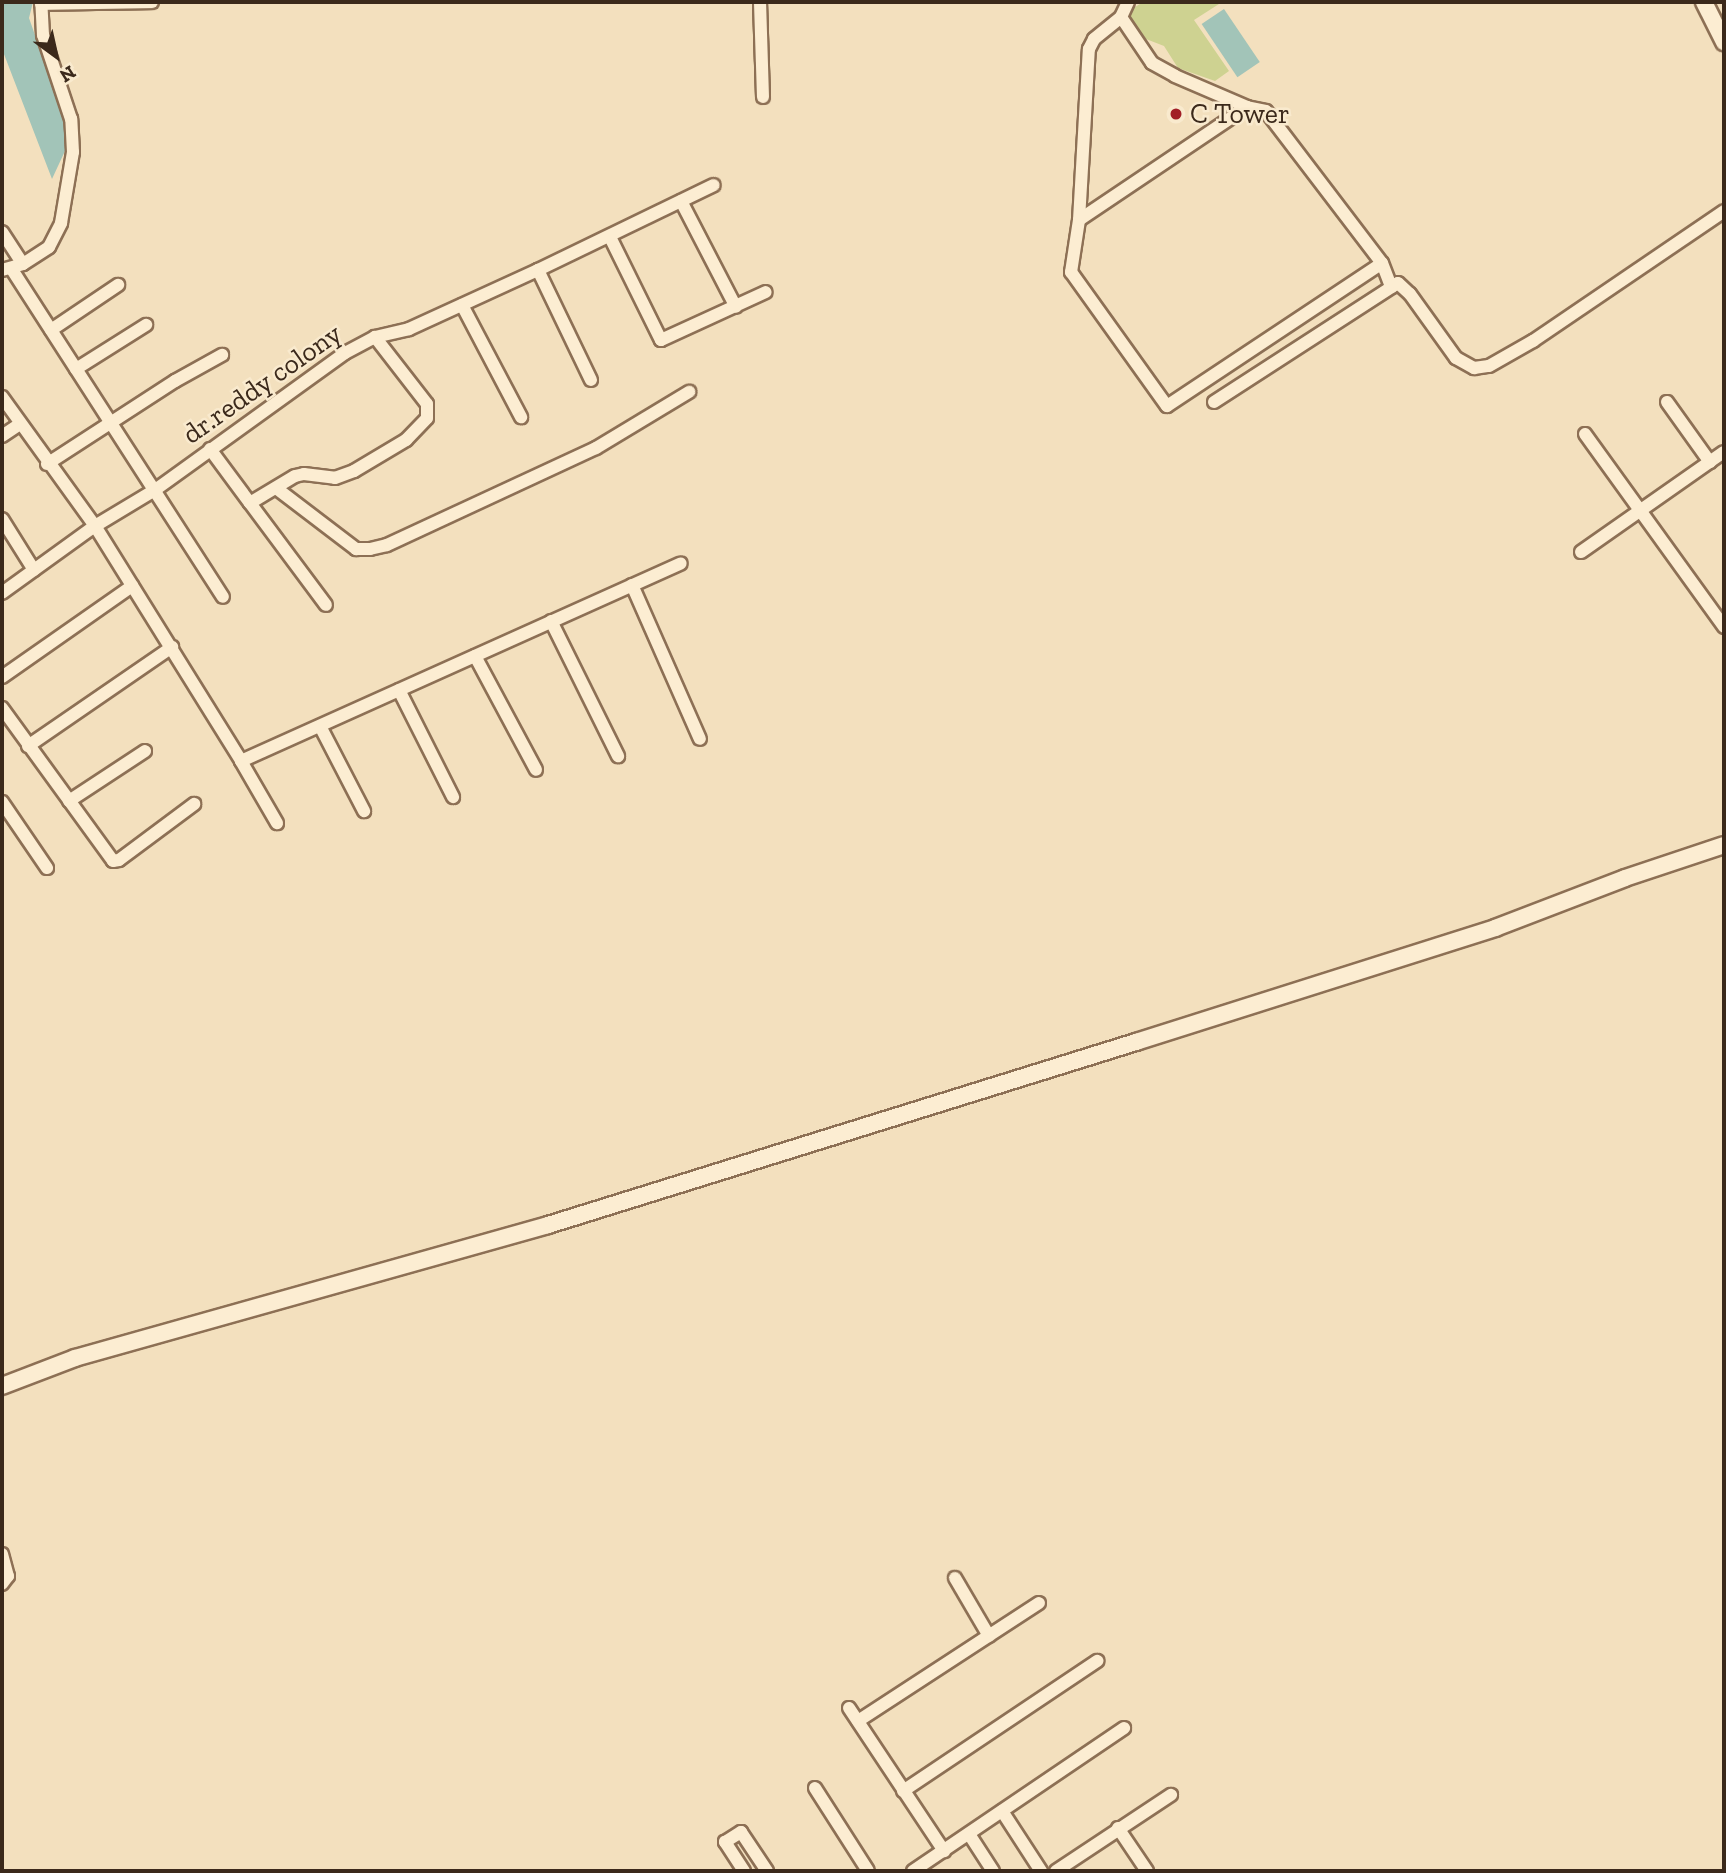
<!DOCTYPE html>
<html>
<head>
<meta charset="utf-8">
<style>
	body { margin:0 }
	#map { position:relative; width:1726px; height:1873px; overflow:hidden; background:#f3e0be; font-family:"Zilla Slab",serif }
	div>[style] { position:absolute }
	.green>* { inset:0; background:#ced291 }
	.water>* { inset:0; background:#a2c4b8; transform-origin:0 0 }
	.roads { filter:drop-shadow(2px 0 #8d7055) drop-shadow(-2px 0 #8d7055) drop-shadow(0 2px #8d7055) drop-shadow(0 -2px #8d7055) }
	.street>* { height:12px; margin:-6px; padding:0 6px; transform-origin:6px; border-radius:6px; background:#fcedd2 }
	.secondary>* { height:16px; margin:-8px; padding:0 8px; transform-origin:8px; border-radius:8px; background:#fcedd2 }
	.dots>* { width:19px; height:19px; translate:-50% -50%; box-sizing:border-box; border:4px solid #f9eace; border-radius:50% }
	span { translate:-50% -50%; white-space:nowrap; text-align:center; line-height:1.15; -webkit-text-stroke:5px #f9eace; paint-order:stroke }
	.poi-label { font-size:28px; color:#3b291b }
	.left { translate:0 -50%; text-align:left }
	.street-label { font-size:28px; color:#3b291b }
	.frame { position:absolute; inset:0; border:4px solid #3b291b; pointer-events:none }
	.north { position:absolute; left:21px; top:21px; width:70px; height:70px; -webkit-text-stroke:5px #f9eace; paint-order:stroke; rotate:147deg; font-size:19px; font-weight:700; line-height:28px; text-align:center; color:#3b291b }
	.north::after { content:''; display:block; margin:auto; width:24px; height:32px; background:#3b291b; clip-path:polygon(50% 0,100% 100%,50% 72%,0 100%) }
</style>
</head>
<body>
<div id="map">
	<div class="green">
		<div style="clip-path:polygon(1143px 2px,1217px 2px,1219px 4px,1194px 20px,1229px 71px,1215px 81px,1178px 68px,1164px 46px,1146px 39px,1130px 18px,1132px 9px)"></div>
	</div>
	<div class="water">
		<div style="clip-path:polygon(2px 2px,33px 2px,29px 18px,71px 138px,52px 179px,2px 49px)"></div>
		<div style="left:1224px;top:9px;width:64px;height:27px;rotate:56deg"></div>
	</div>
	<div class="roads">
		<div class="street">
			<div style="left:760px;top:2px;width:95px;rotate:88.2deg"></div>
			<div style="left:1128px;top:2px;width:17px;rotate:115deg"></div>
			<div style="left:1121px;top:17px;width:55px;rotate:56deg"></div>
			<div style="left:1152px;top:63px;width:26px;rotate:29deg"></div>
			<div style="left:1175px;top:76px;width:78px;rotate:23.3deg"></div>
			<div style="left:1247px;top:107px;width:19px;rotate:12deg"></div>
			<div style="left:1266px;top:111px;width:191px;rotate:52.7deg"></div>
			<div style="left:1382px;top:263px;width:26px;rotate:69deg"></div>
			<div style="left:41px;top:4px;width:111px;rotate:-1deg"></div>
			<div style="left:1247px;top:107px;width:202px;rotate:146.1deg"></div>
			<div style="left:1079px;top:220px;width:53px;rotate:98.7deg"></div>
			<div style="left:1071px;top:272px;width:165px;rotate:54.4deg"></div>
			<div style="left:1167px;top:406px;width:258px;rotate:-33.6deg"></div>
			<div style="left:681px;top:201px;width:119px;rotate:62.6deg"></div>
			<div style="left:1079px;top:220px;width:171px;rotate:-86.7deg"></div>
			<div style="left:1089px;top:49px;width:11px;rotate:-63deg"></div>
			<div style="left:1094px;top:39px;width:35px;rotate:-39deg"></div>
			<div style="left:2px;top:232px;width:38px;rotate:57deg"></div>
			<div style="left:610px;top:237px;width:115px;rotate:63.7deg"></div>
			<div style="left:661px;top:340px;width:115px;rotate:-24.6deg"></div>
			<div style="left:11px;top:268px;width:391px;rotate:57.2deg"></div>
			<div style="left:2px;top:270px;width:22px;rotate:-16deg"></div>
			<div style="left:23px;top:264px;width:31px;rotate:-33deg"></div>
			<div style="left:49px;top:247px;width:27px;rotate:-63deg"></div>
			<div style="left:61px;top:223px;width:72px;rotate:-80.4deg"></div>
			<div style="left:73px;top:152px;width:33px;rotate:-93deg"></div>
			<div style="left:71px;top:119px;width:89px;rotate:-108.4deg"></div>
			<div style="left:43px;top:35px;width:33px;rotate:-93deg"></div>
			<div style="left:538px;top:270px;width:122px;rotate:64.3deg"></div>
			<div style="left:462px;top:305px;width:127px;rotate:62.2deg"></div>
			<div style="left:51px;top:330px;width:81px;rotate:-33.9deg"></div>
			<div style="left:76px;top:369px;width:83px;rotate:-32.2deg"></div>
			<div style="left:2px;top:397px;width:159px;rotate:54.2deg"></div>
			<div style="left:95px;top:526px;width:277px;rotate:58.1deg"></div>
			<div style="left:241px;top:761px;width:482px;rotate:-24.2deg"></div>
			<div style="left:1214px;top:402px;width:219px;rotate:-32.9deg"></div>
			<div style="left:1398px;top:283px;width:16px;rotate:43deg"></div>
			<div style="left:1410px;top:294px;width:79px;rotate:54.3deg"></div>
			<div style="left:1456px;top:358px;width:21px;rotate:29deg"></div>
			<div style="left:1474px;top:368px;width:15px;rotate:-8deg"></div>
			<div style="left:1489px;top:366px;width:51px;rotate:-29.6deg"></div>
			<div style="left:1533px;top:341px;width:231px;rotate:-34.2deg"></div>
			<div style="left:1667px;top:402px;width:74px;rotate:54.4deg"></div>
			<div style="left:1585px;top:434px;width:238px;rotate:54.2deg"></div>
			<div style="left:2px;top:436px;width:22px;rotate:-34deg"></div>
			<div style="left:210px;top:449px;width:67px;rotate:53.5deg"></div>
			<div style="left:250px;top:503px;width:52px;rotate:-31deg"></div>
			<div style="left:295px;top:476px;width:9px;rotate:-13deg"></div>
			<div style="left:304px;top:474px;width:31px;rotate:7deg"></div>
			<div style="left:335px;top:478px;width:20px;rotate:-20deg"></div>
			<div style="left:354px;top:471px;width:61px;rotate:-30.8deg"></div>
			<div style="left:406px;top:440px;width:30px;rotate:-46deg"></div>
			<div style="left:427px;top:418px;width:14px;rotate:-90deg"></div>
			<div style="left:427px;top:404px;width:85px;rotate:-127.8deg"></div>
			<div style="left:47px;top:464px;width:153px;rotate:-33deg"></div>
			<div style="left:175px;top:381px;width:54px;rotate:-29deg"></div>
			<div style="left:276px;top:488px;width:101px;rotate:37.3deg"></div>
			<div style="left:356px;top:549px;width:14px"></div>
			<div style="left:370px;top:549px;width:17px;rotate:-13deg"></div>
			<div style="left:387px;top:545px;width:230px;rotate:-24.9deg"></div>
			<div style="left:596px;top:448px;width:109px;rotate:-31.1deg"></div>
			<div style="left:250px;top:503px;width:127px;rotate:53.3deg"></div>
			<div style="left:2px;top:519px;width:60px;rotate:57.9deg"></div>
			<div style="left:1581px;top:552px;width:174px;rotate:-35deg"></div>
			<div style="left:632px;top:585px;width:168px;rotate:66.2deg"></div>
			<div style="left:2px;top:593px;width:115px;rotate:-35.8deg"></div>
			<div style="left:95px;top:526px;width:70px;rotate:-31deg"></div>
			<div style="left:155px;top:490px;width:234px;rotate:-35.8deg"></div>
			<div style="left:345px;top:353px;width:34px;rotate:-28deg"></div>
			<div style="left:375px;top:337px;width:35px;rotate:-13deg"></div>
			<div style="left:409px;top:329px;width:142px;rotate:-24.6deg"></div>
			<div style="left:538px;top:270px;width:195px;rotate:-25.8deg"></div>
			<div style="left:551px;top:621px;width:151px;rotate:63.6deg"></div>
			<div style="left:475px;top:656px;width:129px;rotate:61.8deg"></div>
			<div style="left:2px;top:677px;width:159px;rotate:-35deg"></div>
			<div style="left:399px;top:690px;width:120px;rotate:63.2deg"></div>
			<div style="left:2px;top:708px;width:189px;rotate:54deg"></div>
			<div style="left:113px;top:861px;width:6px;rotate:-9deg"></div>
			<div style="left:119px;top:860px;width:94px;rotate:-36.7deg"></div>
			<div style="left:320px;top:726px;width:96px;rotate:62.6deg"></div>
			<div style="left:28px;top:746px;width:175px;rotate:-34.5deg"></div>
			<div style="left:241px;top:761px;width:72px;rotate:59.9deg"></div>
			<div style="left:69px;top:801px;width:91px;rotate:-33.3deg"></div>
			<div style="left:2px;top:802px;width:80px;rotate:55.7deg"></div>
			<div style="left:2px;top:1554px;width:23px;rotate:75deg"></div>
			<div style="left:8px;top:1576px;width:10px;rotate:127deg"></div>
			<div style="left:955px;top:1578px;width:67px;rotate:59.6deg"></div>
			<div style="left:849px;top:1708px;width:172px;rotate:56.4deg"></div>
			<div style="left:858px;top:1721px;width:216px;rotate:-33.1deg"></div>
			<div style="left:815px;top:1788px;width:98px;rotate:57.4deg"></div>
			<div style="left:903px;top:1791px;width:234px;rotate:-33.8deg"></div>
			<div style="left:1002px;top:1811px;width:72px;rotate:57deg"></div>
			<div style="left:1118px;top:1828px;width:52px;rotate:56deg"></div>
			<div style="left:969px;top:1834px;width:44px;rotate:57deg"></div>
			<div style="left:744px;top:1871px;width:35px;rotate:-123deg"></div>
			<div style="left:725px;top:1842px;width:19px;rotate:-32deg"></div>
			<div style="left:741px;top:1832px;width:47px;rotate:56.3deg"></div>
			<div style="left:913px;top:1871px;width:255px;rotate:-34.1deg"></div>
			<div style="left:1056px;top:1871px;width:138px;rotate:-33.5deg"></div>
		</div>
		<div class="secondary">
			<div style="left:1704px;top:2px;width:45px;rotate:63.4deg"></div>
			<div style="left:2px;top:1386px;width:78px;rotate:-21deg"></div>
			<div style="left:75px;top:1358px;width:491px;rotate:-15.7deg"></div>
			<div style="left:548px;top:1225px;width:616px;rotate:-17.29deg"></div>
			<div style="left:1136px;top:1042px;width:377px;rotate:-17.6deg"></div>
			<div style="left:1495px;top:928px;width:139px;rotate:-21deg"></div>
			<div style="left:1625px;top:878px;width:104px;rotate:-18.4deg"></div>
		</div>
	</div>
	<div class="dots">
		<div style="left:1176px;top:114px;background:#a21e26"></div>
	</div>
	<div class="poi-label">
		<span class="left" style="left:1190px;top:114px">C Tower</span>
	</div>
	<div class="street-label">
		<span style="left:262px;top:384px;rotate:-35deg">dr.reddy colony</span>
	</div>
	<div class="frame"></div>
	<div class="north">N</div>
</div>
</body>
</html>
